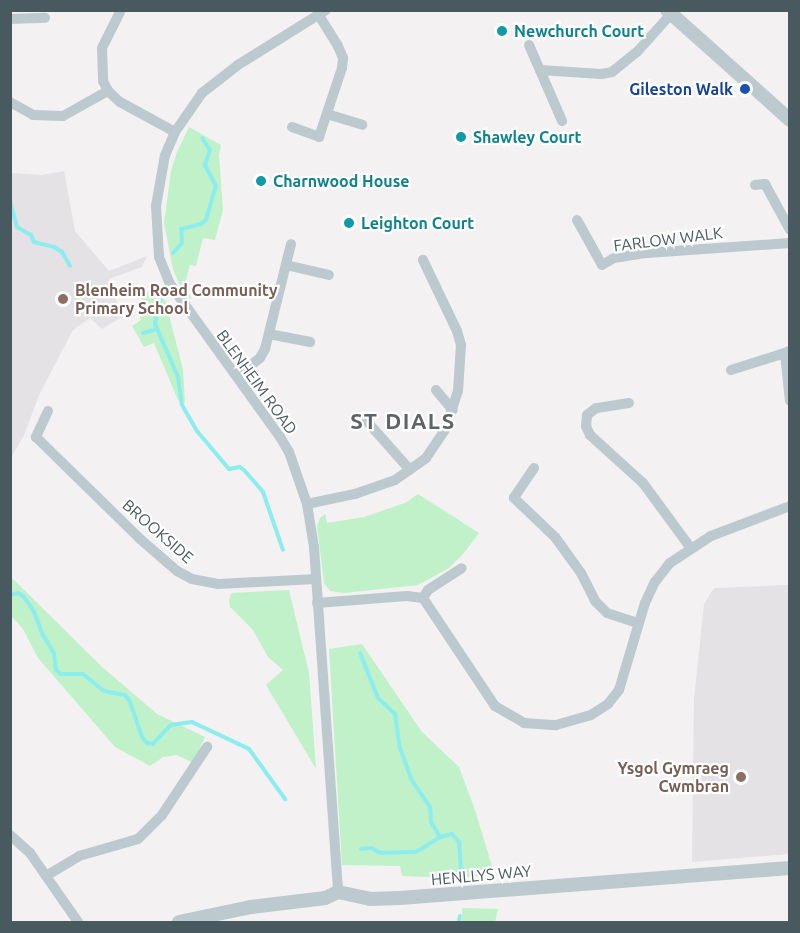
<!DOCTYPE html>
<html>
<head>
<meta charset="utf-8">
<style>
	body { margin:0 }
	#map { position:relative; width:800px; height:933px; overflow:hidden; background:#f3f1f2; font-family:Ubuntu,sans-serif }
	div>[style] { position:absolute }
	.education>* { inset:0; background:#e4e2e4 }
	.green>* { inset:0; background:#c0f1c9 }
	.stream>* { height:4px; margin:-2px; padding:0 2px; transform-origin:2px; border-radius:2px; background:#8cedee }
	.minor>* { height:10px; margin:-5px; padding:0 5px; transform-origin:5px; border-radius:5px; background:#bcc9ce }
	.tertiary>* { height:14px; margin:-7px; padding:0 7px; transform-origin:7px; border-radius:7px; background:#bcc9ce }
	.dots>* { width:16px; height:16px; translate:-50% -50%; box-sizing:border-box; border:3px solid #fff; border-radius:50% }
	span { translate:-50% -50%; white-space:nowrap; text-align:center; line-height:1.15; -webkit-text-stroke:4.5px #fff; paint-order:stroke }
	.culture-label { font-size:16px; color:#0d838f; font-weight:700 }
	.left { translate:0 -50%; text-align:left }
	.transit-label { font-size:16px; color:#164399; font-weight:700 }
	.right { translate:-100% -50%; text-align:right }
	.street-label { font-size:16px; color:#48595f }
	.education-label { font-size:16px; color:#785e54; font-weight:700 }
	.district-label { font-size:22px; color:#5d6366; font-weight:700; letter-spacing:1.5px }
	.frame { position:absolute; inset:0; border:12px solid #48595f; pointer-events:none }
</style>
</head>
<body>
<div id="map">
	<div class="education">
		<div style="clip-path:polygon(64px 171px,75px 231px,109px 271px,147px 256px,142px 267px,109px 279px,122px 317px,102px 329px,90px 318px,73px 330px,40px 393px,24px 435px,11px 458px,11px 173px,42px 175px)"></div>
		<div style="clip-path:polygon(789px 585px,789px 854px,692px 862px,694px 699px,704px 604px,714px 588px)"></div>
	</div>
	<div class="green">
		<div style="clip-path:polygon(189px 127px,221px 145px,219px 155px,223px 210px,215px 240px,203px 238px,196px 266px,190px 265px,185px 284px,191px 298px,186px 300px,173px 269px,164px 223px,171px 171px,177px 152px)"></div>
		<div style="clip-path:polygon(157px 292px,165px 300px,183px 369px,185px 403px,178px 400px,154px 343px,144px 347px,132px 326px,141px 320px,138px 304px,146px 293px)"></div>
		<div style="clip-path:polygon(418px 494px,479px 533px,464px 553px,449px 568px,418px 585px,344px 593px,330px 591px,324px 583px,317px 526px,320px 518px,325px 514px,327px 523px,364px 517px,405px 503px)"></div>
		<div style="clip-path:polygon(10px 576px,101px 666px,157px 714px,205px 737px,193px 763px,177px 755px,163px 757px,150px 766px,115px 747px,38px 658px,23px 629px,11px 616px)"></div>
		<div style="clip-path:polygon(289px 590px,309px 673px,316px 769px,266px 685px,283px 670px,268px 657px,253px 630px,230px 607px,229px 601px,231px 593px)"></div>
		<div style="clip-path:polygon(362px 644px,422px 732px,459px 767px,475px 810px,495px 876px,449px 878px,402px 876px,400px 866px,342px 865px,329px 649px)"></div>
		<div style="clip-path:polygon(462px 908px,498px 909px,495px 922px,462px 922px)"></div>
	</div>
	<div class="stream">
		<div style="left:10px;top:201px;width:27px;rotate:75deg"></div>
		<div style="left:17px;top:227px;width:16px;rotate:30deg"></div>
		<div style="left:31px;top:235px;width:8px;rotate:67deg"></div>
		<div style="left:34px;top:242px;width:21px;rotate:14deg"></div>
		<div style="left:54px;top:247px;width:9px;rotate:32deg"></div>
		<div style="left:62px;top:252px;width:16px;rotate:60deg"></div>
		<div style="left:173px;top:253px;width:13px;rotate:-48deg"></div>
		<div style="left:182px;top:243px;width:14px;rotate:-94deg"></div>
		<div style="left:181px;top:229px;width:21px;rotate:-14deg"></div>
		<div style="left:201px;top:224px;width:6px;rotate:-39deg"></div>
		<div style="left:206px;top:220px;width:35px;rotate:-74deg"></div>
		<div style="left:216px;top:186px;width:24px;rotate:-118deg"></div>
		<div style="left:205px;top:165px;width:16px;rotate:-72deg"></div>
		<div style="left:210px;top:150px;width:14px;rotate:-124deg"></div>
		<div style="left:160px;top:300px;width:25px;rotate:102deg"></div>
		<div style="left:155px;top:324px;width:58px;rotate:66.5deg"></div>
		<div style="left:178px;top:377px;width:28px;rotate:82deg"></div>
		<div style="left:182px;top:405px;width:30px;rotate:60deg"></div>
		<div style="left:197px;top:431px;width:50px;rotate:49.9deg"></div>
		<div style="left:229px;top:469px;width:11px;rotate:-10deg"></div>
		<div style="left:240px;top:467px;width:5px;rotate:37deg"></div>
		<div style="left:244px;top:470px;width:29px;rotate:49deg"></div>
		<div style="left:263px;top:492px;width:61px;rotate:71deg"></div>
		<div style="left:143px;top:333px;width:15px;rotate:-16deg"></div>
		<div style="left:10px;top:595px;width:8px;rotate:-14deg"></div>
		<div style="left:18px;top:593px;width:7px;rotate:34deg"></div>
		<div style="left:24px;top:597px;width:18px;rotate:56deg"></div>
		<div style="left:34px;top:612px;width:25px;rotate:69deg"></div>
		<div style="left:43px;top:635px;width:21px;rotate:59deg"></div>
		<div style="left:54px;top:653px;width:17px;rotate:83deg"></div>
		<div style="left:56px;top:670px;width:6px;rotate:39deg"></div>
		<div style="left:61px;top:674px;width:22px"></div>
		<div style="left:83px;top:674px;width:27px;rotate:39deg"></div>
		<div style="left:104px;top:691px;width:21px;rotate:11deg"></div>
		<div style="left:125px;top:695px;width:9px;rotate:54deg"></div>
		<div style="left:130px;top:702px;width:37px;rotate:71deg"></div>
		<div style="left:142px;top:737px;width:8px;rotate:50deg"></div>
		<div style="left:147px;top:743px;width:6px;rotate:9deg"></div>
		<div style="left:153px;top:744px;width:26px;rotate:-47deg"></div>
		<div style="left:171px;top:725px;width:21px;rotate:-8deg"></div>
		<div style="left:192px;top:722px;width:63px;rotate:25.3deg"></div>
		<div style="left:249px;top:749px;width:62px;rotate:54.2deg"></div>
		<div style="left:360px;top:653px;width:48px;rotate:68.2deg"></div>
		<div style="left:378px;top:698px;width:23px;rotate:43deg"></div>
		<div style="left:395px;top:714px;width:34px;rotate:82deg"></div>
		<div style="left:400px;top:748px;width:33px;rotate:70deg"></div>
		<div style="left:411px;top:779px;width:34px;rotate:56deg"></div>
		<div style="left:430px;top:807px;width:15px;rotate:86deg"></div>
		<div style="left:431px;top:822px;width:17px;rotate:59deg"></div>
		<div style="left:361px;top:849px;width:10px;rotate:-6deg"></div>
		<div style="left:371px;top:848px;width:11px;rotate:27deg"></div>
		<div style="left:381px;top:853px;width:35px;rotate:-2deg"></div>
		<div style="left:416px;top:852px;width:28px;rotate:-32deg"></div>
		<div style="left:440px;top:837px;width:12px;rotate:-14deg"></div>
		<div style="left:452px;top:834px;width:11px;rotate:49deg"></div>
		<div style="left:459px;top:842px;width:29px;rotate:86deg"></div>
		<div style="left:459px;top:922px;width:6px;rotate:-81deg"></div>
	</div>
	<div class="minor">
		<div style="left:121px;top:10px;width:42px;rotate:116.6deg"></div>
		<div style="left:102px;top:48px;width:33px;rotate:88deg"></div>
		<div style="left:103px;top:81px;width:11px;rotate:63deg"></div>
		<div style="left:108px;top:91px;width:16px;rotate:43deg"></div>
		<div style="left:120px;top:102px;width:63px;rotate:28.6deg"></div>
		<div style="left:326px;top:10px;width:104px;rotate:148deg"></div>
		<div style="left:238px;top:65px;width:46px;rotate:142.1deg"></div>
		<div style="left:202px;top:93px;width:47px;rotate:124.7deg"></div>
		<div style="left:175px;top:132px;width:25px;rotate:113deg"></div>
		<div style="left:165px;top:155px;width:52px;rotate:100deg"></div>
		<div style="left:156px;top:206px;width:51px;rotate:86.6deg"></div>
		<div style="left:159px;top:257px;width:29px;rotate:68deg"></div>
		<div style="left:170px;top:284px;width:188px;rotate:54.3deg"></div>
		<div style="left:280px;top:437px;width:17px;rotate:59deg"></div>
		<div style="left:289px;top:452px;width:55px;rotate:70.9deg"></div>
		<div style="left:307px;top:504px;width:44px;rotate:80.8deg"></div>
		<div style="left:314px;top:547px;width:346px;rotate:86deg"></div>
		<div style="left:10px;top:19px;width:35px;rotate:-2deg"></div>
		<div style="left:529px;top:45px;width:83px;rotate:66.5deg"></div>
		<div style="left:540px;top:70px;width:61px;rotate:3.8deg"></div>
		<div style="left:601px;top:74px;width:11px;rotate:-10deg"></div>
		<div style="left:612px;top:72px;width:32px;rotate:-39deg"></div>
		<div style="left:637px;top:52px;width:51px;rotate:-48.2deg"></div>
		<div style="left:10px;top:102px;width:26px;rotate:29deg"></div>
		<div style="left:33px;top:115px;width:30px;rotate:2deg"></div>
		<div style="left:63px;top:116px;width:51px;rotate:-29.1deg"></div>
		<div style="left:327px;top:114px;width:37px;rotate:17deg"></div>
		<div style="left:292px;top:127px;width:29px;rotate:20deg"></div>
		<div style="left:319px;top:137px;width:73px;rotate:-71.6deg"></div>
		<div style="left:342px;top:68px;width:10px;rotate:-84deg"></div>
		<div style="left:343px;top:58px;width:13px;rotate:-113deg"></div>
		<div style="left:338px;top:46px;width:36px;rotate:-122deg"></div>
		<div style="left:755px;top:185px;width:10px;rotate:-6deg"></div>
		<div style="left:765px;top:184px;width:52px;rotate:61.5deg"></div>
		<div style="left:577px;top:220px;width:51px;rotate:60.9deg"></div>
		<div style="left:602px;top:265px;width:14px;rotate:-30deg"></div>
		<div style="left:614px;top:258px;width:33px;rotate:-9deg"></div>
		<div style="left:647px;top:253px;width:143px;rotate:-4deg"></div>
		<div style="left:286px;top:265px;width:44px;rotate:13.1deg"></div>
		<div style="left:269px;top:334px;width:42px;rotate:11deg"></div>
		<div style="left:789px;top:351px;width:4px;rotate:153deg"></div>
		<div style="left:785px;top:353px;width:48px;rotate:84.1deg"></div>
		<div style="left:731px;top:370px;width:57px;rotate:-17.5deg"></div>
		<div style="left:237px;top:376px;width:29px;rotate:-38deg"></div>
		<div style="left:260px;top:358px;width:10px;rotate:-61deg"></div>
		<div style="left:265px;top:349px;width:108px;rotate:-76.1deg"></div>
		<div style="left:436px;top:390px;width:26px;rotate:50deg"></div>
		<div style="left:629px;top:403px;width:33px;rotate:171deg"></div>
		<div style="left:596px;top:408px;width:11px;rotate:142deg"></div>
		<div style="left:587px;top:415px;width:11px;rotate:95deg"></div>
		<div style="left:586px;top:426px;width:10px;rotate:66deg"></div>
		<div style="left:590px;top:435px;width:72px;rotate:42.2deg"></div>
		<div style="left:643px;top:483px;width:79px;rotate:53.7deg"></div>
		<div style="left:48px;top:411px;width:29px;rotate:115deg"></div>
		<div style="left:36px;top:437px;width:144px;rotate:44.4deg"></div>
		<div style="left:139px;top:538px;width:50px;rotate:41deg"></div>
		<div style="left:177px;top:571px;width:17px;rotate:28deg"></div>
		<div style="left:192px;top:579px;width:26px;rotate:11deg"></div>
		<div style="left:218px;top:584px;width:98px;rotate:-2.9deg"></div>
		<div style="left:364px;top:418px;width:69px;rotate:48.5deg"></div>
		<div style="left:534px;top:468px;width:36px;rotate:124deg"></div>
		<div style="left:514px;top:498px;width:57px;rotate:43.6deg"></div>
		<div style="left:555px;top:537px;width:44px;rotate:54.2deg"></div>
		<div style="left:581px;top:573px;width:31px;rotate:63deg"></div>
		<div style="left:595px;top:601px;width:17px;rotate:45deg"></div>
		<div style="left:607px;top:613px;width:33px;rotate:18deg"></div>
		<div style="left:307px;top:504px;width:49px;rotate:-11.8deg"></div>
		<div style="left:355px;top:494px;width:42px;rotate:-19.3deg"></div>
		<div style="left:395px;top:480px;width:38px;rotate:-35deg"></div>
		<div style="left:426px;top:458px;width:34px;rotate:-56deg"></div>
		<div style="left:445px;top:430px;width:41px;rotate:-71.6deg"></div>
		<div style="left:458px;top:391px;width:46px;rotate:-86.3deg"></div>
		<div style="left:461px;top:345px;width:15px;rotate:-106deg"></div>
		<div style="left:457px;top:331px;width:79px;rotate:-115.6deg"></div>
		<div style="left:423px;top:598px;width:9px;rotate:-58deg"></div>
		<div style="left:428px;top:590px;width:40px;rotate:-32.9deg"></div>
		<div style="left:317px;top:603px;width:90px;rotate:-4.4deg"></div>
		<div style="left:407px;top:596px;width:16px;rotate:7deg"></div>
		<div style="left:423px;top:598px;width:130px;rotate:56.3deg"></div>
		<div style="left:495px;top:706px;width:34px;rotate:30deg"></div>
		<div style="left:524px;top:723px;width:32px;rotate:4deg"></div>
		<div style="left:556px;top:725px;width:36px;rotate:-16deg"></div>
		<div style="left:591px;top:715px;width:20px;rotate:-33deg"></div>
		<div style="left:608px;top:704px;width:18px;rotate:-52deg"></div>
		<div style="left:619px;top:690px;width:91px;rotate:-73.4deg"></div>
		<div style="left:645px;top:603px;width:23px;rotate:-65deg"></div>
		<div style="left:655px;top:582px;width:24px;rotate:-52deg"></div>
		<div style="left:670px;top:563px;width:49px;rotate:-33.4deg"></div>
		<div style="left:711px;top:536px;width:85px;rotate:-20.8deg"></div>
		<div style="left:10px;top:835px;width:27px;rotate:42deg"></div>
		<div style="left:30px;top:853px;width:84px;rotate:55.2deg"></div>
		<div style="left:46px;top:876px;width:39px;rotate:-31deg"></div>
		<div style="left:79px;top:856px;width:61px;rotate:-16.1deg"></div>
		<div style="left:138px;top:839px;width:34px;rotate:-45deg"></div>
		<div style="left:162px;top:815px;width:82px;rotate:-56.5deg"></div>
	</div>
	<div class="tertiary">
		<div style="left:667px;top:10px;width:165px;rotate:41.8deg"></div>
		<div style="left:179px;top:922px;width:74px;rotate:-11.8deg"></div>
		<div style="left:251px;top:907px;width:75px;rotate:-6.9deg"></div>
		<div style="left:325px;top:898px;width:14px;rotate:-25deg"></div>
		<div style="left:338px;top:892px;width:33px;rotate:12deg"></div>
		<div style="left:370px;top:899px;width:30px;rotate:-2deg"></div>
		<div style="left:400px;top:898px;width:391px;rotate:-4.4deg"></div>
	</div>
	<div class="dots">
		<div style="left:502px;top:31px;background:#0f9aa8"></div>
		<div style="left:745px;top:89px;background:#1a4fb4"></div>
		<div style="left:461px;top:137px;background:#0f9aa8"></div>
		<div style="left:261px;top:181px;background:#0f9aa8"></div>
		<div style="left:349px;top:223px;background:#0f9aa8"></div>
		<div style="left:63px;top:299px;background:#8d6e63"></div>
		<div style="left:741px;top:777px;background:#8d6e63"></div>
	</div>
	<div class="culture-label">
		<span class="left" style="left:514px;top:31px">Newchurch Court</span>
		<span class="left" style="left:473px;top:137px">Shawley Court</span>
		<span class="left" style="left:273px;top:181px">Charnwood House</span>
		<span class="left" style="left:361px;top:223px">Leighton Court</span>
	</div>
	<div class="transit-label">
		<span class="right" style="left:733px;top:89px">Gileston Walk</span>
	</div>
	<div class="street-label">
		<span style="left:668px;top:239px;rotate:-7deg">FARLOW WALK</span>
		<span style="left:257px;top:382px;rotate:54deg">BLENHEIM ROAD</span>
		<span style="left:158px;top:531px;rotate:41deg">BROOKSIDE</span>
		<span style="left:481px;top:875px;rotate:-5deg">HENLLYS WAY</span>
	</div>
	<div class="education-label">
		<span class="left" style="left:75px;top:299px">Blenheim Road Community<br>Primary School</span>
		<span class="right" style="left:729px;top:777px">Ysgol Gymraeg<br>Cwmbran</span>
	</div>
	<div class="district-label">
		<span style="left:403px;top:421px">ST DIALS</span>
	</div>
	<div class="frame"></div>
</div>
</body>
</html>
